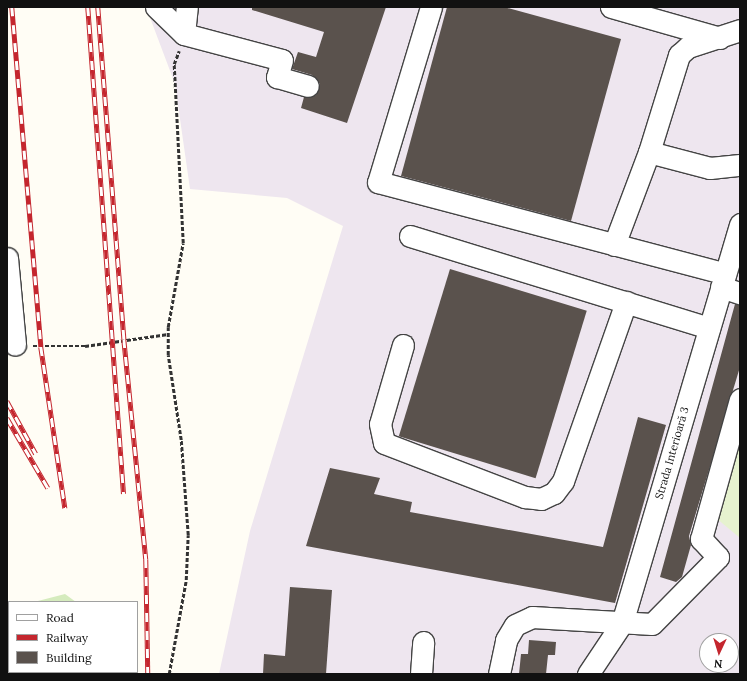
<!DOCTYPE html>
<html>
<head>
<meta charset="utf-8">
<style>
	body { margin:0 }
	#map { position:relative; width:747px; height:681px; overflow:hidden; background:#fffdf5; font-family:Lora,serif }
	div>[style] { position:absolute }
	.industrial>* { inset:0; background:#eee6ef }
	.green>* { inset:0; background:#d5ebbd }
	.pitch>* { inset:0; background:#e6f2cf }
	.building>* { inset:0; background:#5a524d; transform-origin:0 0 }
	.path>* { height:2.5px; margin-top:-1.25px; transform-origin:0; background:repeating-linear-gradient(90deg,#333 0 4px,transparent 0 6px) }
	.roads { filter:drop-shadow(1px 0 #444) drop-shadow(-1px 0 #444) drop-shadow(0 1px #444) drop-shadow(0 -1px #444) }
	.minor>* { height:21px; margin:-10.5px; padding:0 10.5px; transform-origin:10.5px; border-radius:10.5px; background:#fff }
	.rail>* { height:4.5px; margin-top:-2.25px; transform-origin:0; background:repeating-linear-gradient(90deg,#fff 0 9px,#c4262e 0 18px); box-sizing:border-box; border-block:1px solid #c4262e }
	span { translate:-50% -50%; white-space:nowrap; text-align:center; line-height:1.15; -webkit-text-stroke:4px #fff; paint-order:stroke }
	.street-label { font-size:11px; color:#111 }
	.frame { position:absolute; inset:0; border:8px solid #111; pointer-events:none }
	.legend { position:absolute; left:8px; top:601px; width:130px; height:72px; box-sizing:border-box; background:#fff; border:1px solid #a0a0a0; margin:0; padding:5px 7px; list-style:none; font-size:12px; color:#111 }
	.legend li { display:flex; align-items:center; gap:8px; height:20px }
	.legend b { width:20px; border:1px solid #a0a0a0 }
	.north { position:absolute; left:699px; top:633px; width:40px; height:40px; box-sizing:border-box; background:#fff; border:1px solid #a0a0a0; border-radius:50%; rotate:184deg; font-size:11px; font-weight:700; line-height:16px; text-align:center; color:#111 }
	.north::after { content:''; display:block; margin:auto; width:14px; height:18px; background:#c4262e; clip-path:polygon(50% 0,100% 100%,50% 72%,0 100%) }
</style>
</head>
<body>
<div id="map">
	<div class="industrial">
		<div style="clip-path:polygon(evenodd,146px 7px,740px 7px,740px 674px,219px 674px,250px 531px,343px 226px,287px 198px,190px 189px,175px 84px,146px 7px,707px 641px,731px 641px,731px 665px,707px 665px,707px 641px)"></div>
	</div>
	<div class="green">
		<div style="clip-path:polygon(65px 594px,76px 602px,34px 602px)"></div>
	</div>
	<div class="pitch">
		<div style="clip-path:polygon(740px 428px,740px 538px,716px 518px)"></div>
	</div>
	<div class="building">
		<div style="clip-path:polygon(252px 7px,386px 7px,347px 123px,301px 108px,304px 97px,316px 95px,320px 84px,312px 75px,292px 69px,298px 52px,316px 57px,324px 32px,252px 10px)"></div>
		<div style="clip-path:polygon(447px 7px,504px 7px,621px 39px,571px 221px,401px 176px)"></div>
		<div style="left:450px;top:269px;width:143px;height:175px;rotate:17deg"></div>
		<div style="clip-path:polygon(735px 304px,740px 305px,740px 367px,689px 536px,691px 545px,682px 577px,676px 582px,660px 577px)"></div>
		<div style="clip-path:polygon(638px 417px,666px 425px,615px 603px,306px 546px,330px 468px,380px 478px,374px 494px,412px 502px,410px 512px,603px 547px)"></div>
		<div style="clip-path:polygon(290px 587px,332px 590px,326px 674px,263px 674px,264px 654px,285px 656px)"></div>
		<div style="clip-path:polygon(529px 640px,556px 642px,555px 655px,548px 655px,546px 674px,519px 674px,521px 654px,528px 654px)"></div>
	</div>
	<div class="path">
		<div style="left:33px;top:346px;width:52px"></div>
		<div style="left:85px;top:346px;width:84px;rotate:-8.2deg"></div>
		<div style="left:169px;top:674px;width:96px;rotate:-79.7deg"></div>
		<div style="left:186px;top:580px;width:45px;rotate:-87.5deg"></div>
		<div style="left:188px;top:535px;width:95px;rotate:-94.2deg"></div>
		<div style="left:181px;top:440px;width:86px;rotate:-98.7deg"></div>
		<div style="left:168px;top:355px;width:28px;rotate:-90deg"></div>
		<div style="left:168px;top:327px;width:85px;rotate:-79.9deg"></div>
		<div style="left:183px;top:243px;width:179px;rotate:-92.9deg"></div>
		<div style="left:174px;top:64px;width:14px;rotate:-69deg"></div>
	</div>
	<div class="roads">
		<div class="minor">
			<div style="left:156px;top:7px;width:39px;rotate:44deg"></div>
			<div style="left:184px;top:34px;width:101px;rotate:14.9deg"></div>
			<div style="left:282px;top:60px;width:18px;rotate:106deg"></div>
			<div style="left:277px;top:77px;width:32px;rotate:16deg"></div>
			<div style="left:431px;top:7px;width:183px;rotate:106.8deg"></div>
			<div style="left:378px;top:182px;width:359px;rotate:14.8deg"></div>
			<div style="left:611px;top:7px;width:113px;rotate:15.9deg"></div>
			<div style="left:184px;top:34px;width:27px;rotate:-84deg"></div>
			<div style="left:649px;top:152px;width:63px;rotate:14.7deg"></div>
			<div style="left:710px;top:168px;width:30px;rotate:-6deg"></div>
			<div style="left:410px;top:236px;width:313px;rotate:17.1deg"></div>
			<div style="left:614px;top:245px;width:99px;rotate:-69.4deg"></div>
			<div style="left:649px;top:152px;width:102px;rotate:-72.8deg"></div>
			<div style="left:679px;top:55px;width:12px;rotate:-42deg"></div>
			<div style="left:688px;top:47px;width:55px;rotate:-18.1deg"></div>
			<div style="left:7px;top:258px;width:87px;rotate:84.7deg"></div>
			<div style="left:721px;top:287px;width:20px;rotate:18deg"></div>
			<div style="left:403px;top:345px;width:82px;rotate:106.2deg"></div>
			<div style="left:380px;top:424px;width:19px;rotate:78deg"></div>
			<div style="left:384px;top:443px;width:151px;rotate:21deg"></div>
			<div style="left:525px;top:497px;width:16px;rotate:7deg"></div>
			<div style="left:541px;top:499px;width:14px;rotate:-25deg"></div>
			<div style="left:554px;top:493px;width:15px;rotate:-53deg"></div>
			<div style="left:563px;top:481px;width:190px;rotate:-70.6deg"></div>
			<div style="left:421px;top:674px;width:32px;rotate:-86deg"></div>
			<div style="left:499px;top:674px;width:35px;rotate:-78deg"></div>
			<div style="left:506px;top:640px;width:17px;rotate:-59deg"></div>
			<div style="left:515px;top:625px;width:19px;rotate:-25deg"></div>
			<div style="left:532px;top:617px;width:120px;rotate:3.3deg"></div>
			<div style="left:652px;top:624px;width:94px;rotate:-45.4deg"></div>
			<div style="left:718px;top:557px;width:25px;rotate:-133deg"></div>
			<div style="left:701px;top:539px;width:145px;rotate:-74.4deg"></div>
			<div style="left:588px;top:674px;width:61px;rotate:-56.3deg"></div>
			<div style="left:622px;top:623px;width:416px;rotate:-73.5deg"></div>
		</div>
	</div>
	<div class="rail">
		<div style="left:12px;top:7px;width:341px;rotate:85.1deg"></div>
		<div style="left:41px;top:347px;width:163px;rotate:81.5deg"></div>
		<div style="left:88px;top:7px;width:488px;rotate:85.8deg"></div>
		<div style="left:98px;top:7px;width:333px;rotate:85.5deg"></div>
		<div style="left:124px;top:339px;width:221px;rotate:84.3deg"></div>
		<div style="left:146px;top:559px;width:115px;rotate:89deg"></div>
		<div style="left:7px;top:401px;width:60px;rotate:61.3deg"></div>
		<div style="left:7px;top:418px;width:81px;rotate:59.6deg"></div>
	</div>
	<div class="street-label">
		<span style="left:672px;top:453px;rotate:-74deg">Strada Interioară 3</span>
	</div>
	<div class="frame"></div>
	<ul class="legend">
	<li><b style="height:5px;background:#fff"></b>Road</li>
	<li><b style="height:5px;background:#c4262e"></b>Railway</li>
	<li><b style="height:11px;background:#5a524d"></b>Building</li>
	</ul>
	<div class="north">N</div>
</div>
</body>
</html>
